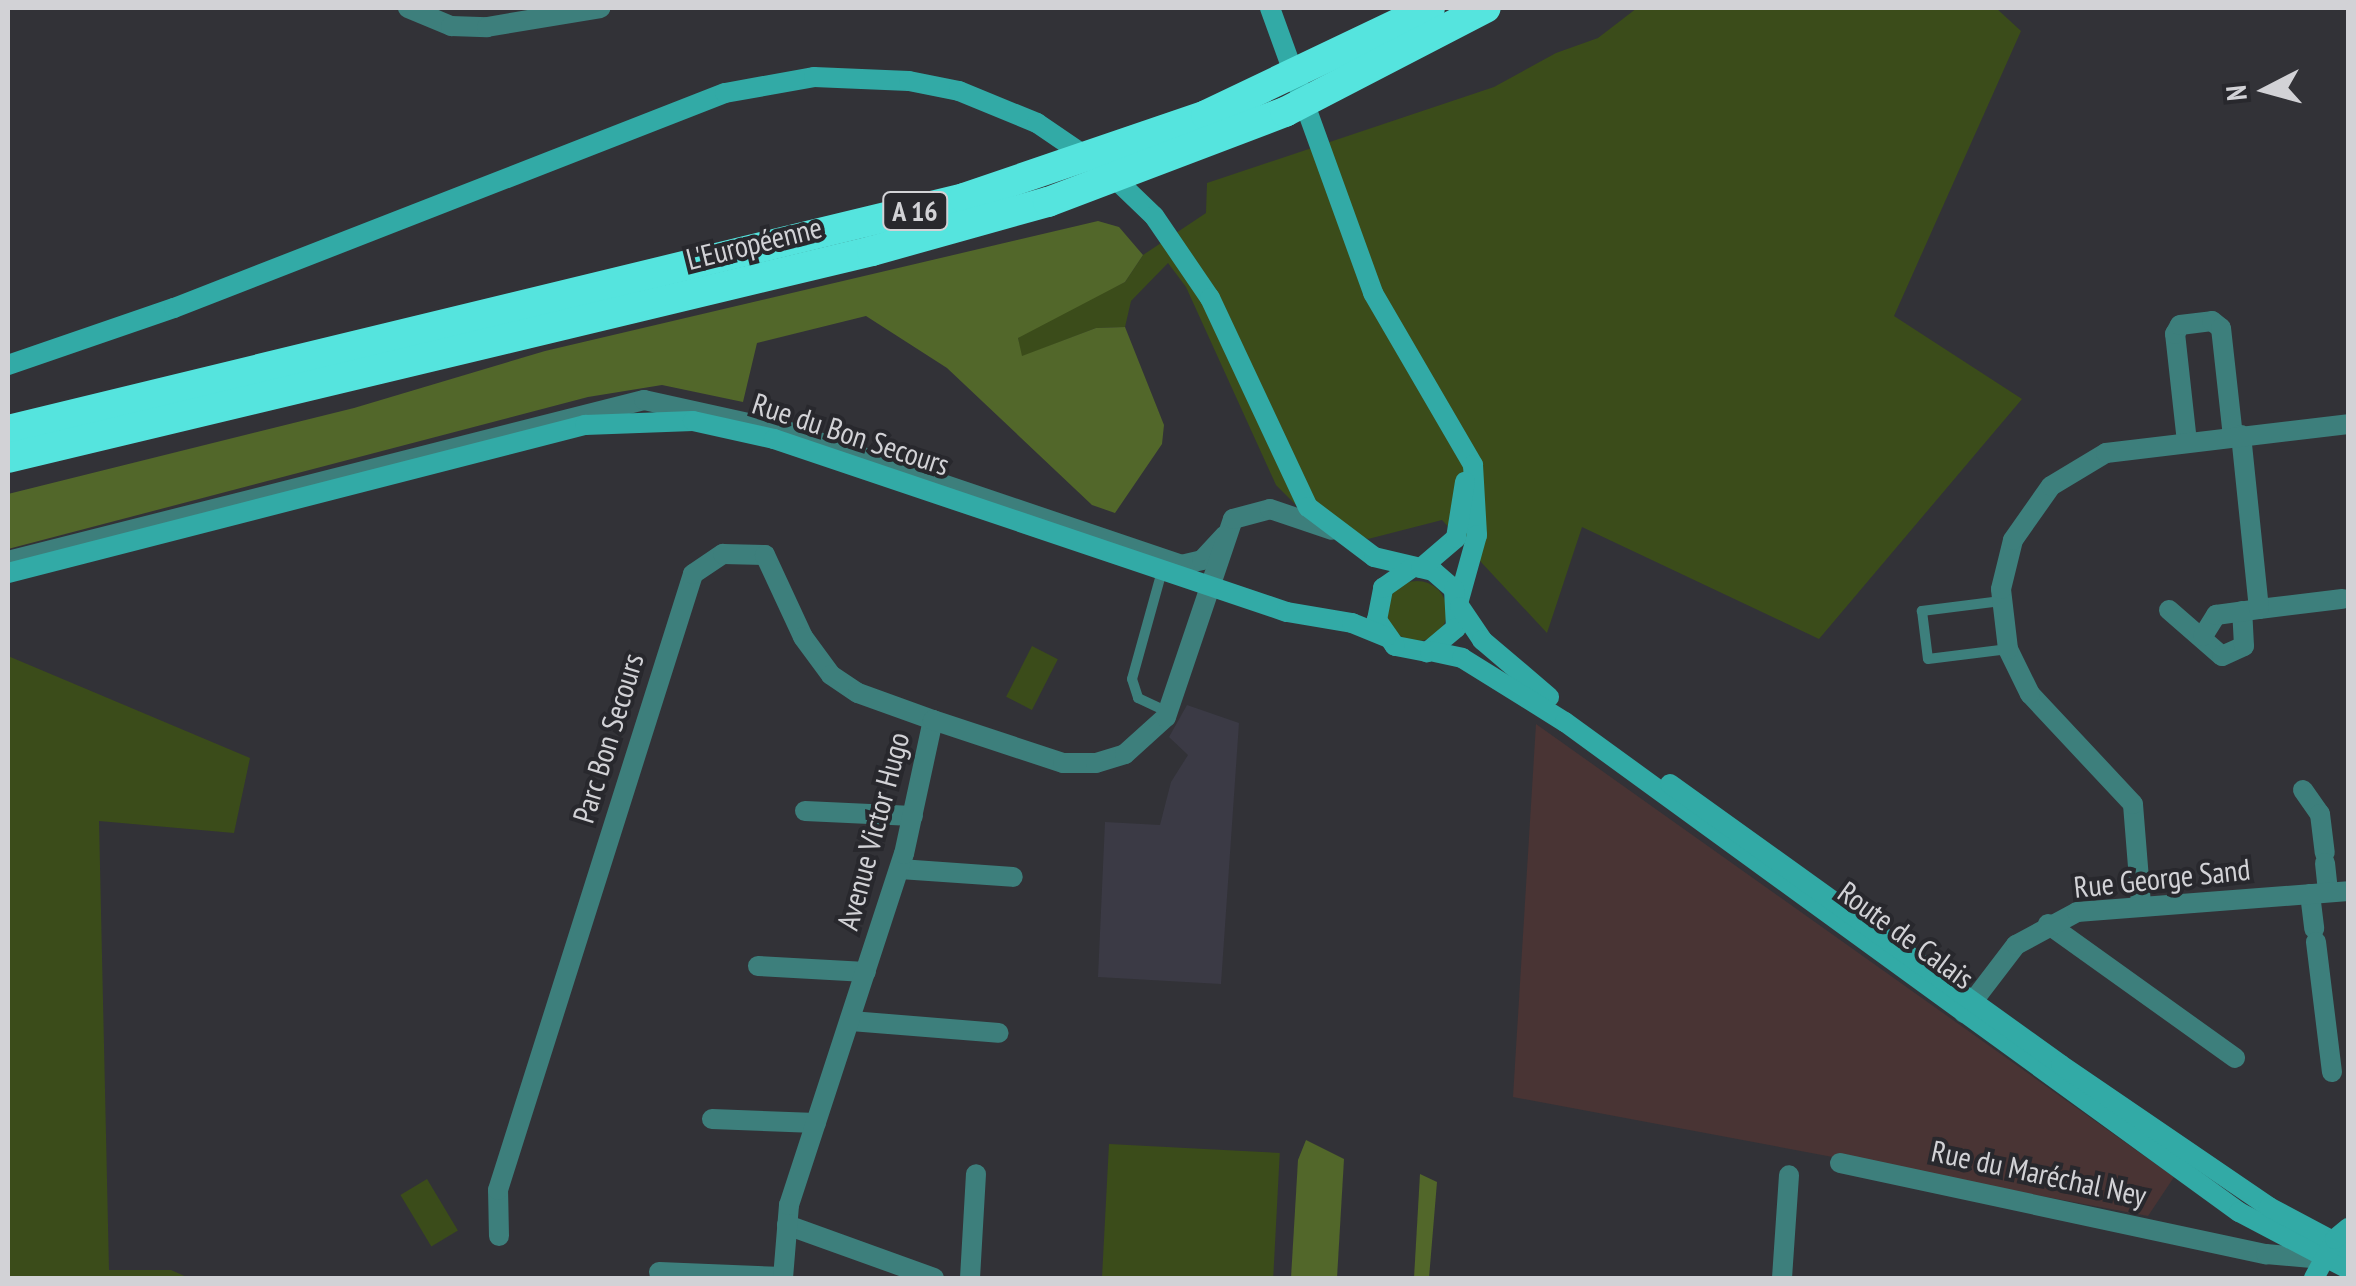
<!DOCTYPE html>
<html>
<head>
<meta charset="utf-8">
<style>
	body { margin:0 }
	#map { position:relative; width:2356px; height:1286px; overflow:hidden; background:#323237; font-family:"PT Sans Narrow",sans-serif }
	div>[style] { position:absolute }
	.commercial>* { inset:0; background:#493434 }
	.built>* { inset:0; background:#3b3a45 }
	.green>* { inset:0; background:#3b4c1a; transform-origin:0 0 }
	.round { border-radius:50% }
	.forest>* { inset:0; background:#52672a }
	.lane>* { height:10px; margin:-5px; padding:0 5px; transform-origin:5px; border-radius:5px; background:#3d7f7c }
	.street>* { height:20px; margin:-10px; padding:0 10px; transform-origin:10px; border-radius:10px; background:#3d7f7c }
	.secondary>* { height:20px; margin:-10px; padding:0 10px; transform-origin:10px; border-radius:10px; background:#32aaa6 }
	.highway>* { height:30px; margin:-15px; padding:0 15px; transform-origin:15px; border-radius:15px; background:#55e4de }
	span { translate:-50% -50%; white-space:nowrap; text-align:center; line-height:1.15; -webkit-text-stroke:8px #28282d; paint-order:stroke }
	.shield-label span { padding:2px 8px; background:#28282d; border:2px solid; border-radius:8px; -webkit-text-stroke-width:0 }
	.shield-label { font-size:28px; color:#d2d2d6; font-weight:700 }
	.street-label { font-size:30px; color:#d2d2d6 }
	.frame { position:absolute; inset:0; border:10px solid #d2d2d6; pointer-events:none }
	.north { position:absolute; left:2216px; top:40px; width:100px; height:100px; -webkit-text-stroke:8px #28282d; paint-order:stroke; rotate:264deg; font-size:28px; font-weight:700; line-height:40px; text-align:center; color:#d2d2d6 }
	.north::after { content:''; display:block; margin:auto; width:35px; height:45px; background:#d2d2d6; clip-path:polygon(50% 0,100% 100%,50% 72%,0 100%) }
</style>
</head>
<body>
<div id="map">
	<div class="commercial">
		<div style="clip-path:polygon(1536px 724px,2174px 1177px,2148px 1216px,1513px 1097px)"></div>
	</div>
	<div class="built">
		<div style="clip-path:polygon(1187px 705px,1239px 723px,1221px 984px,1098px 977px,1105px 822px,1160px 825px,1171px 782px,1188px 755px,1169px 737px)"></div>
	</div>
	<div class="green">
		<div style="clip-path:polygon(1637px 8px,1996px 8px,2021px 31px,1894px 316px,2022px 399px,1819px 639px,1582px 527px,1547px 633px,1442px 520px,1368px 539px,1296px 505px,1276px 485px,1186px 287px,1168px 263px,1131px 301px,1125px 327px,1096px 328px,1021px 357px,1018px 338px,1032px 326px,1125px 282px,1143px 255px,1206px 213px,1207px 183px,1494px 87px,1556px 53px,1598px 38px)"></div>
		<div class="round" style="left:1387px;top:581px;width:60px;height:60px"></div>
		<div style="left:1032px;top:646px;width:29px;height:57px;rotate:27deg"></div>
		<div style="clip-path:polygon(8px 656px,250px 758px,234px 833px,99px 821px,109px 1270px,171px 1270px,189px 1278px,8px 1278px)"></div>
		<div style="left:1109px;top:1144px;width:171px;height:134px;rotate:3deg"></div>
		<div style="left:427px;top:1179px;width:60px;height:31px;rotate:59deg"></div>
	</div>
	<div class="forest">
		<div style="clip-path:polygon(1098px 221px,1119px 227px,1143px 255px,1125px 282px,1018px 338px,1022px 356px,1096px 328px,1125px 327px,1164px 425px,1162px 444px,1115px 513px,1092px 505px,947px 368px,866px 316px,757px 343px,743px 402px,662px 385px,588px 397px,8px 549px,8px 494px,354px 408px,545px 351px)"></div>
		<div style="clip-path:polygon(1306px 1140px,1344px 1159px,1337px 1278px,1291px 1278px,1298px 1160px)"></div>
		<div style="clip-path:polygon(1420px 1174px,1437px 1182px,1429px 1278px,1414px 1278px)"></div>
	</div>
	<div class="lane">
		<div style="left:1162px;top:571px;width:112px;rotate:105.5deg"></div>
		<div style="left:1132px;top:679px;width:20px;rotate:72deg"></div>
		<div style="left:1138px;top:698px;width:33px;rotate:25deg"></div>
		<div style="left:2001px;top:601px;width:80px;rotate:172.8deg"></div>
		<div style="left:1922px;top:611px;width:48px;rotate:82.9deg"></div>
		<div style="left:1928px;top:659px;width:81px;rotate:-7.1deg"></div>
	</div>
	<div class="street">
		<div style="left:408px;top:8px;width:47px;rotate:22.7deg"></div>
		<div style="left:451px;top:26px;width:36px;rotate:2deg"></div>
		<div style="left:487px;top:27px;width:115px;rotate:-9.5deg"></div>
		<div style="left:2187px;top:442px;width:109px;rotate:-96.3deg"></div>
		<div style="left:2175px;top:334px;width:10px;rotate:-61deg"></div>
		<div style="left:2180px;top:325px;width:32px;rotate:-7deg"></div>
		<div style="left:2212px;top:321px;width:11px;rotate:38deg"></div>
		<div style="left:2221px;top:328px;width:109px;rotate:83.7deg"></div>
		<div style="left:8px;top:561px;width:656px;rotate:-14.21deg"></div>
		<div style="left:644px;top:400px;width:148px;rotate:12.4deg"></div>
		<div style="left:789px;top:432px;width:414px;rotate:18.7deg"></div>
		<div style="left:1181px;top:565px;width:22px;rotate:-13deg"></div>
		<div style="left:1202px;top:560px;width:34px;rotate:-47deg"></div>
		<div style="left:2259px;top:609px;width:84px;rotate:-6.9deg"></div>
		<div style="left:2169px;top:610px;width:70px;rotate:41deg"></div>
		<div style="left:2222px;top:656px;width:24px;rotate:-24deg"></div>
		<div style="left:2244px;top:646px;width:35px;rotate:-93deg"></div>
		<div style="left:2203px;top:636px;width:25px;rotate:-58deg"></div>
		<div style="left:2216px;top:615px;width:43px;rotate:-7.9deg"></div>
		<div style="left:2259px;top:609px;width:175px;rotate:-95.9deg"></div>
		<div style="left:2303px;top:790px;width:29px;rotate:55deg"></div>
		<div style="left:2320px;top:814px;width:39px;rotate:83deg"></div>
		<div style="left:805px;top:811px;width:108px;rotate:2.7deg"></div>
		<div style="left:2325px;top:863px;width:29px;rotate:84deg"></div>
		<div style="left:900px;top:869px;width:113px;rotate:4deg"></div>
		<div style="left:2310px;top:894px;width:35px;rotate:83deg"></div>
		<div style="left:2141px;top:904px;width:100px;rotate:-94.6deg"></div>
		<div style="left:2133px;top:804px;width:151px;rotate:-133.1deg"></div>
		<div style="left:2030px;top:694px;width:50px;rotate:-116.1deg"></div>
		<div style="left:2008px;top:649px;width:60px;rotate:-96.7deg"></div>
		<div style="left:2001px;top:589px;width:50px;rotate:-76.2deg"></div>
		<div style="left:2013px;top:540px;width:66px;rotate:-54.9deg"></div>
		<div style="left:2051px;top:486px;width:64px;rotate:-31deg"></div>
		<div style="left:2106px;top:453px;width:244px;rotate:-6.8deg"></div>
		<div style="left:2048px;top:924px;width:230px;rotate:35.6deg"></div>
		<div style="left:2316px;top:942px;width:131px;rotate:83deg"></div>
		<div style="left:758px;top:966px;width:108px;rotate:3.2deg"></div>
		<div style="left:1964px;top:1013px;width:86px;rotate:-52.6deg"></div>
		<div style="left:2016px;top:945px;width:69px;rotate:-28.4deg"></div>
		<div style="left:2077px;top:912px;width:272px;rotate:-4.4deg"></div>
		<div style="left:851px;top:1021px;width:148px;rotate:4.6deg"></div>
		<div style="left:712px;top:1119px;width:104px;rotate:2.2deg"></div>
		<div style="left:1840px;top:1163px;width:436px;rotate:12.1deg"></div>
		<div style="left:2266px;top:1254px;width:57px;rotate:5deg"></div>
		<div style="left:787px;top:1225px;width:156px;rotate:19.8deg"></div>
		<div style="left:499px;top:1236px;width:46px;rotate:-91.2deg"></div>
		<div style="left:498px;top:1190px;width:646px;rotate:-72.43deg"></div>
		<div style="left:693px;top:574px;width:36px;rotate:-34deg"></div>
		<div style="left:723px;top:554px;width:42px;rotate:1.4deg"></div>
		<div style="left:765px;top:555px;width:90px;rotate:65.1deg"></div>
		<div style="left:803px;top:637px;width:47px;rotate:53.6deg"></div>
		<div style="left:831px;top:675px;width:32px;rotate:34deg"></div>
		<div style="left:858px;top:693px;width:80px;rotate:19.8deg"></div>
		<div style="left:659px;top:1272px;width:124px;rotate:2.3deg"></div>
		<div style="left:783px;top:1278px;width:73px;rotate:-85.3deg"></div>
		<div style="left:789px;top:1205px;width:369px;rotate:-71.9deg"></div>
		<div style="left:904px;top:854px;width:137px;rotate:-77.8deg"></div>
		<div style="left:933px;top:720px;width:137px;rotate:18.3deg"></div>
		<div style="left:1063px;top:763px;width:33px"></div>
		<div style="left:1096px;top:763px;width:30px;rotate:-17deg"></div>
		<div style="left:1125px;top:754px;width:55px;rotate:-42.1deg"></div>
		<div style="left:1166px;top:717px;width:209px;rotate:-71.3deg"></div>
		<div style="left:1233px;top:519px;width:38px;rotate:-15deg"></div>
		<div style="left:1270px;top:509px;width:65px;rotate:18.7deg"></div>
		<div style="left:970px;top:1278px;width:104px;rotate:-86.7deg"></div>
		<div style="left:1782px;top:1278px;width:103px;rotate:-86.1deg"></div>
	</div>
	<div class="secondary">
		<div style="left:1270px;top:8px;width:303px;rotate:70.1deg"></div>
		<div style="left:1373px;top:293px;width:199px;rotate:59.8deg"></div>
		<div style="left:1473px;top:465px;width:70px;rotate:86.7deg"></div>
		<div style="left:1477px;top:535px;width:67px;rotate:105.5deg"></div>
		<div style="left:8px;top:365px;width:176px;rotate:-19deg"></div>
		<div style="left:174px;top:308px;width:591px;rotate:-21.32deg"></div>
		<div style="left:725px;top:93px;width:90px;rotate:-10.2deg"></div>
		<div style="left:814px;top:77px;width:95px;rotate:2.4deg"></div>
		<div style="left:909px;top:81px;width:51px;rotate:11.3deg"></div>
		<div style="left:959px;top:91px;width:84px;rotate:22.3deg"></div>
		<div style="left:1037px;top:123px;width:83px;rotate:34.3deg"></div>
		<div style="left:1106px;top:170px;width:66px;rotate:43.8deg"></div>
		<div style="left:1154px;top:216px;width:99px;rotate:55.7deg"></div>
		<div style="left:1210px;top:298px;width:231px;rotate:64.9deg"></div>
		<div style="left:1308px;top:507px;width:83px;rotate:37.1deg"></div>
		<div style="left:1374px;top:557px;width:61px;rotate:13.3deg"></div>
		<div style="left:1433px;top:571px;width:28px;rotate:41deg"></div>
		<div style="left:1454px;top:589px;width:39px;rotate:87deg"></div>
		<div style="left:1456px;top:628px;width:38px;rotate:140deg"></div>
		<div style="left:1427px;top:652px;width:33px;rotate:-169deg"></div>
		<div style="left:1395px;top:646px;width:32px;rotate:-125deg"></div>
		<div style="left:1377px;top:620px;width:33px;rotate:-79deg"></div>
		<div style="left:1383px;top:588px;width:33px;rotate:-35deg"></div>
		<div style="left:1421px;top:568px;width:46px;rotate:-40.6deg"></div>
		<div style="left:1456px;top:538px;width:57px;rotate:-80.9deg"></div>
		<div style="left:8px;top:573px;width:596px;rotate:-14.39deg"></div>
		<div style="left:585px;top:425px;width:108px;rotate:-2.1deg"></div>
		<div style="left:693px;top:421px;width:83px;rotate:12.5deg"></div>
		<div style="left:774px;top:439px;width:541px;rotate:18.64deg"></div>
		<div style="left:1287px;top:612px;width:66px;rotate:9.6deg"></div>
		<div style="left:1352px;top:623px;width:37px;rotate:22deg"></div>
		<div style="left:1460px;top:607px;width:40px;rotate:56deg"></div>
		<div style="left:1482px;top:640px;width:88px;rotate:40.4deg"></div>
		<div style="left:1430px;top:651px;width:33px;rotate:12deg"></div>
		<div style="left:1462px;top:658px;width:121px;rotate:31.9deg"></div>
		<div style="left:1565px;top:722px;width:833px;rotate:36.02deg"></div>
		<div style="left:2239px;top:1212px;width:123px;rotate:27.6deg"></div>
		<div style="left:1670px;top:784px;width:481px;rotate:35.7deg"></div>
		<div style="left:2061px;top:1065px;width:252px;rotate:34.3deg"></div>
		<div style="left:2269px;top:1207px;width:89px;rotate:28deg"></div>
		<div style="left:2314px;top:1278px;width:44px;rotate:-61.7deg"></div>
		<div style="left:2335px;top:1239px;width:17px;rotate:-40deg"></div>
	</div>
	<div class="highway">
		<div style="left:8px;top:430px;width:984px;rotate:-13.64deg"></div>
		<div style="left:964px;top:198px;width:256px;rotate:-18.9deg"></div>
		<div style="left:1206px;top:115px;width:248px;rotate:-25.5deg"></div>
		<div style="left:8px;top:458px;width:888px;rotate:-13.47deg"></div>
		<div style="left:872px;top:251px;width:183px;rotate:-15.6deg"></div>
		<div style="left:1048px;top:202px;width:254px;rotate:-20.8deg"></div>
		<div style="left:1285px;top:112px;width:226px;rotate:-27.4deg"></div>
	</div>
	<div class="shield-label">
		<span style="left:915px;top:211px">A 16</span>
	</div>
	<div class="street-label">
		<span style="left:754px;top:243px;rotate:-14deg">L'Européenne</span>
		<span style="left:851px;top:434px;rotate:18deg">Rue du Bon Secours</span>
		<span style="left:608px;top:738px;rotate:-73deg">Parc Bon Secours</span>
		<span style="left:873px;top:831px;rotate:-75deg">Avenue Victor Hugo</span>
		<span style="left:2162px;top:878px;rotate:-6deg">Rue George Sand</span>
		<span style="left:1906px;top:935px;rotate:36deg">Route de Calais</span>
		<span style="left:2039px;top:1173px;rotate:12deg">Rue du Maréchal Ney</span>
	</div>
	<div class="frame"></div>
	<div class="north">N</div>
</div>
</body>
</html>
